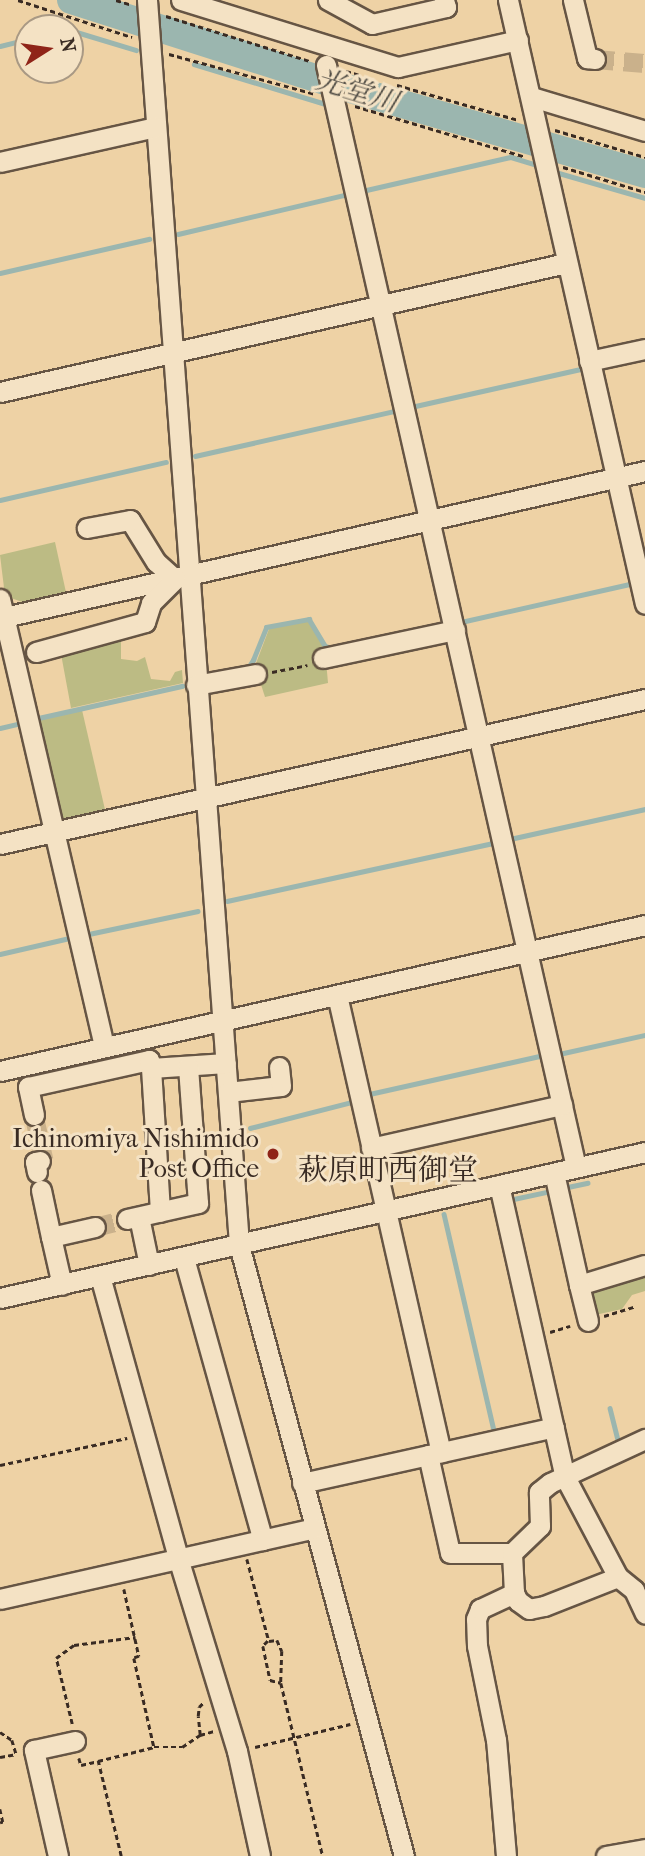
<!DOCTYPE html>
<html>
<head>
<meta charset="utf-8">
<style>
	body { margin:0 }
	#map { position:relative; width:645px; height:1856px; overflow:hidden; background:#eed2a5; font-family:"IM FELL French Canon","Noto Serif JP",serif }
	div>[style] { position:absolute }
	.green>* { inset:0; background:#bcbb84; transform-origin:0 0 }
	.stream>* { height:4.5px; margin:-2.25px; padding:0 2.25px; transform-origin:2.25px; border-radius:2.25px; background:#9bb6af }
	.river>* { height:28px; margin:-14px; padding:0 14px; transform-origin:14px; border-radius:14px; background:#9bb6af }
	.minor-tunnel>* { height:19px; margin-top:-9.5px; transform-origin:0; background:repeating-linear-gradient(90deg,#cab18b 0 19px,transparent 0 29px) }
	.path>* { height:2.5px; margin-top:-1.25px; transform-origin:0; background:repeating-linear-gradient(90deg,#392b23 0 5px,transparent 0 8.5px) }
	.roads { filter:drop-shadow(2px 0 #654) drop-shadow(-2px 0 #654) drop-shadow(0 2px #654) drop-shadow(0 -2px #654) }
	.minor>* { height:19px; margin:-9.5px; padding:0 9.5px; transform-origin:9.5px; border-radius:9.5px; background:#f4e2c4 }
	.dots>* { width:19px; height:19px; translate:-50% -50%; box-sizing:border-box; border:4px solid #f4e2c4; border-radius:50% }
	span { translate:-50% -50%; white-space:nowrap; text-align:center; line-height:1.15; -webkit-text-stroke:6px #f4e2c4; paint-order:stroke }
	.poi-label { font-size:26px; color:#392b23 }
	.right { translate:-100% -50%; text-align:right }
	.water-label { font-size:28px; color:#524e46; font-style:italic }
	.quarter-label { font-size:30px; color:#392b23 }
	.north { position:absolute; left:14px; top:14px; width:70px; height:70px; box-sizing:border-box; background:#f4e2c4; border:2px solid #a99984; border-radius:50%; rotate:78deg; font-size:19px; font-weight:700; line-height:28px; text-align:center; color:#392b23 }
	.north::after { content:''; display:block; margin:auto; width:24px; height:32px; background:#8f2418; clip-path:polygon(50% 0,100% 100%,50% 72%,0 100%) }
</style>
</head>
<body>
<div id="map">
	<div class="green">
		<div style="clip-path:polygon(55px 542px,67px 597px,31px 605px,5px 596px,0 555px)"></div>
		<div style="clip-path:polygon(308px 621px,325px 649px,328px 683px,265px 697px,255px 666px,269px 629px)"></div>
		<div style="clip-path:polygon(107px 637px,121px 641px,121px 659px,137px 661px,145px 657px,151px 679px,170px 681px,175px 672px,182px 670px,183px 683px,71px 708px,61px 654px,83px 650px)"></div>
		<div style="left:82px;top:710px;width:108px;height:48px;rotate:77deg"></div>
		<div style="clip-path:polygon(645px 1270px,645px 1291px,632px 1295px,622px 1309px,595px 1315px,590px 1291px)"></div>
	</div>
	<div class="stream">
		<div style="left:70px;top:30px;width:69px;rotate:16.9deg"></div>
		<div style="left:0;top:46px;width:29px;rotate:-14deg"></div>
		<div style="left:194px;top:64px;width:138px;rotate:16.9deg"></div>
		<div style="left:552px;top:171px;width:97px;rotate:16.2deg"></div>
		<div style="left:362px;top:191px;width:153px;rotate:-12.9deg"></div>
		<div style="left:511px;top:157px;width:28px;rotate:17deg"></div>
		<div style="left:178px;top:234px;width:175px;rotate:-13.2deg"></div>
		<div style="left:0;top:273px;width:153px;rotate:-12.9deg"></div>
		<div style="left:411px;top:407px;width:178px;rotate:-12.6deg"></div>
		<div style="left:195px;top:456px;width:209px;rotate:-12.7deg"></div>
		<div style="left:0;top:500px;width:170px;rotate:-12.9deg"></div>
		<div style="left:461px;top:622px;width:177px;rotate:-12.7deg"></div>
		<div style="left:247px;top:669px;width:11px;rotate:-56deg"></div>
		<div style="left:253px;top:660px;width:35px;rotate:-68deg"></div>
		<div style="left:266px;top:627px;width:44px;rotate:-10.5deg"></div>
		<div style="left:309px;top:619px;width:31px;rotate:59deg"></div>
		<div style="left:325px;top:646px;width:7px;rotate:16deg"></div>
		<div style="left:34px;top:719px;width:152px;rotate:-12.6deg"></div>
		<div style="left:0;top:728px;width:22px;rotate:-13deg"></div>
		<div style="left:510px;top:839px;width:138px;rotate:-12.5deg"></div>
		<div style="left:227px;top:901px;width:272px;rotate:-12.3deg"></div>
		<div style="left:84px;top:935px;width:116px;rotate:-11.9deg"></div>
		<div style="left:0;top:954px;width:72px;rotate:-12.9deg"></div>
		<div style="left:559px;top:1054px;width:88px;rotate:-12.5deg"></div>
		<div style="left:365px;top:1095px;width:183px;rotate:-12.6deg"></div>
		<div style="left:250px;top:1128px;width:109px;rotate:-14.3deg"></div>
		<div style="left:563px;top:1188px;width:25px;rotate:-12deg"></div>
		<div style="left:509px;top:1200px;width:43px;rotate:-12.1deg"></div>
		<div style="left:444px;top:1214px;width:223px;rotate:77deg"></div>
		<div style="left:610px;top:1408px;width:37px;rotate:76deg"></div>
	</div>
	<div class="river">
		<div style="left:71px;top:0;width:282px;rotate:17.7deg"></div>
		<div style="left:340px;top:86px;width:317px;rotate:16.1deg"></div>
	</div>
	<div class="minor-tunnel">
		<div style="left:595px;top:59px;width:50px;rotate:4.6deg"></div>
		<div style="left:34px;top:1115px;width:46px;rotate:77.5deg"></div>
		<div style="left:44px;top:1160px;width:4px;rotate:166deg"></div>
		<div style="left:95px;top:1227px;width:33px;rotate:-14deg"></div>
	</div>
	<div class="path">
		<div style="left:18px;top:0;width:120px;rotate:18deg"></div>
		<div style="left:116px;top:0;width:14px;rotate:17deg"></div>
		<div style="left:166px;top:16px;width:151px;rotate:17.4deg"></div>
		<div style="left:169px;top:54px;width:151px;rotate:15.3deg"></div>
		<div style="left:346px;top:71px;width:15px;rotate:16deg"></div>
		<div style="left:397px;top:85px;width:126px;rotate:16.1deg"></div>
		<div style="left:355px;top:106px;width:178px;rotate:16.6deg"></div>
		<div style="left:555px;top:130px;width:94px;rotate:16.7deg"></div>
		<div style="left:563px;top:167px;width:86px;rotate:17deg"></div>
		<div style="left:272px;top:672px;width:36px;rotate:-11deg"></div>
		<div style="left:604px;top:1316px;width:31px;rotate:-17deg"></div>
		<div style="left:550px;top:1332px;width:21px;rotate:-17deg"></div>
		<div style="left:0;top:1465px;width:130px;rotate:-12deg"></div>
		<div style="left:247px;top:1559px;width:85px;rotate:75deg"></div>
		<div style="left:269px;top:1641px;width:8px;rotate:-7deg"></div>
		<div style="left:277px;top:1640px;width:12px;rotate:66deg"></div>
		<div style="left:282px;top:1651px;width:32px;rotate:92deg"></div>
		<div style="left:281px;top:1683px;width:178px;rotate:76.4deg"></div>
		<div style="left:124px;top:1589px;width:69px;rotate:77.4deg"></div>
		<div style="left:139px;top:1656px;width:5px;rotate:158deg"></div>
		<div style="left:134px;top:1658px;width:91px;rotate:77.3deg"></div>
		<div style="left:154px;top:1747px;width:28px"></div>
		<div style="left:182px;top:1747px;width:22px;rotate:-34deg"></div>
		<div style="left:200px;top:1735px;width:15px;rotate:-16deg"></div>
		<div style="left:268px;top:1641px;width:7px;rotate:135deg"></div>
		<div style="left:263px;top:1646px;width:35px;rotate:78deg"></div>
		<div style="left:270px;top:1680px;width:11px;rotate:15deg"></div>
		<div style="left:72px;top:1724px;width:68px;rotate:-103.6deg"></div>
		<div style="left:56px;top:1658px;width:22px;rotate:-36deg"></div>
		<div style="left:74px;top:1645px;width:62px;rotate:-7.5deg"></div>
		<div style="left:0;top:1732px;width:14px;rotate:34deg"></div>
		<div style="left:12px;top:1740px;width:14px;rotate:73deg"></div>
		<div style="left:200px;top:1735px;width:19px;rotate:-96deg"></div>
		<div style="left:198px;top:1716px;width:9px;rotate:-84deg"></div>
		<div style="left:199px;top:1707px;width:6px;rotate:-45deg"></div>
		<div style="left:255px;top:1747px;width:98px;rotate:-13.6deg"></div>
		<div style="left:0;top:1757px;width:17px;rotate:-10deg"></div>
		<div style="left:79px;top:1758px;width:7px;rotate:74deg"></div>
		<div style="left:81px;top:1765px;width:17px;rotate:-13deg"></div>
		<div style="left:0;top:1809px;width:13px;rotate:77deg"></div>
		<div style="left:3px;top:1822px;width:3px;rotate:162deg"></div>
		<div style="left:121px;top:1856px;width:98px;rotate:-103.6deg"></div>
		<div style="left:98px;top:1761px;width:58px;rotate:-14deg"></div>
	</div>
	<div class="roads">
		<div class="minor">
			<div style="left:147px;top:0;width:1248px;rotate:85.77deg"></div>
			<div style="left:239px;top:1245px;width:633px;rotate:74.89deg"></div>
			<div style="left:181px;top:0;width:227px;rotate:17.2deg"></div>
			<div style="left:398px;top:67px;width:123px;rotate:-12.7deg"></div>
			<div style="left:328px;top:0;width:50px;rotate:28.6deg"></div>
			<div style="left:372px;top:24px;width:76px;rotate:-12.9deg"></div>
			<div style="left:446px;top:7px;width:7px;rotate:-106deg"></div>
			<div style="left:508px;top:0;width:619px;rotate:77.22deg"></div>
			<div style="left:573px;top:0;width:60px;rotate:76.4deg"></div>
			<div style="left:587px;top:58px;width:8px;rotate:7deg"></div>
			<div style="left:326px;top:65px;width:1130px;rotate:77.22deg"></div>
			<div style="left:532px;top:97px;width:118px;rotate:16.7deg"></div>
			<div style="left:0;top:162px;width:159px;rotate:-12.7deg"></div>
			<div style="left:589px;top:361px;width:57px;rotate:-12.1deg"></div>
			<div style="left:0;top:392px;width:581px;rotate:-12.84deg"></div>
			<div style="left:0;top:599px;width:460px;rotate:76.9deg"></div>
			<div style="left:0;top:618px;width:662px;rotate:-12.84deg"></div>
			<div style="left:36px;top:652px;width:113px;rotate:-15.4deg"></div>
			<div style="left:145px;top:622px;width:20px;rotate:-72deg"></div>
			<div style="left:151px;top:603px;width:34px;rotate:-45deg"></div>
			<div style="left:175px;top:579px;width:25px;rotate:-138deg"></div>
			<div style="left:156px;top:562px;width:49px;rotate:-121.8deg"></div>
			<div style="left:130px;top:520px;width:44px;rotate:169.5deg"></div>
			<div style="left:323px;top:658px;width:135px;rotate:-12deg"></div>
			<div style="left:196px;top:685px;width:61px;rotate:-10.4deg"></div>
			<div style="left:0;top:844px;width:661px;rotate:-12.67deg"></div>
			<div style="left:337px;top:995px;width:469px;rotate:77.2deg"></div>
			<div style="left:151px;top:1068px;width:144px;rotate:86.4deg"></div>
			<div style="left:0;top:1071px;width:661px;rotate:-12.75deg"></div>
			<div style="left:228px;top:1092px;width:53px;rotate:-6.5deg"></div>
			<div style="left:281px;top:1086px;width:19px;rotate:-96deg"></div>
			<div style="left:34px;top:1115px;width:29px;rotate:-102deg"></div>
			<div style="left:28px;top:1087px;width:124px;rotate:-12.6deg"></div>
			<div style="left:149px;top:1060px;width:8px;rotate:76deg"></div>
			<div style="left:151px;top:1068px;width:75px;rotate:-3.8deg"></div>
			<div style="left:371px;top:1148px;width:196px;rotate:-12.7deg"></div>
			<div style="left:37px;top:1172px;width:10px;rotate:-101deg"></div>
			<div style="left:35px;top:1162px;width:5px;rotate:-11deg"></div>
			<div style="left:554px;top:1173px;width:115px;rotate:77.4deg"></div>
			<div style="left:579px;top:1285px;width:69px;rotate:-16.9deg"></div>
			<div style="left:499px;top:1185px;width:299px;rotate:77.3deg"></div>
			<div style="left:565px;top:1477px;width:113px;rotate:62.1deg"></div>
			<div style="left:618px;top:1577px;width:21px;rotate:39deg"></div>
			<div style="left:634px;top:1590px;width:26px;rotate:65deg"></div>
			<div style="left:41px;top:1190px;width:48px;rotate:78deg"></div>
			<div style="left:51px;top:1237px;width:45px;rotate:-12.8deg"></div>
			<div style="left:139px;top:1217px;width:49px;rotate:78.2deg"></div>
			<div style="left:127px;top:1219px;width:73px;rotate:-12.7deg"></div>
			<div style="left:198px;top:1203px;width:137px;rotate:-94.2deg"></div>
			<div style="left:51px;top:1237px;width:49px;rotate:77.1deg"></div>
			<div style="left:184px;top:1258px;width:293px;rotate:74.4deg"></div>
			<div style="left:100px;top:1276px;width:293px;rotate:74.5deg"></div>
			<div style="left:178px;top:1558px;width:202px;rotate:73deg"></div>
			<div style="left:237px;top:1751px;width:107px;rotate:77.6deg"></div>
			<div style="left:579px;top:1285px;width:37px;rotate:76deg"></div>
			<div style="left:0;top:1298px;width:661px;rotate:-12.75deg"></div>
			<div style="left:428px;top:1455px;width:100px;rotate:77.3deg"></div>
			<div style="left:450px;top:1553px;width:62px"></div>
			<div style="left:302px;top:1483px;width:258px;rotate:-12.5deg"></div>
			<div style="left:618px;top:1577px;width:79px;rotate:158.6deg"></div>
			<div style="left:544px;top:1606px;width:15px;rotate:169deg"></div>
			<div style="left:529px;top:1609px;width:14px;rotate:-144deg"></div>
			<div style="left:518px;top:1601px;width:9px;rotate:-117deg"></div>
			<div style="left:514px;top:1593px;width:40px;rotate:-92.9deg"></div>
			<div style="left:512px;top:1553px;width:39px;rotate:-44deg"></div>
			<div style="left:540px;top:1526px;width:34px;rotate:-92deg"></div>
			<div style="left:539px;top:1492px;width:14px;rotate:-39deg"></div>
			<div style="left:550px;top:1483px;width:105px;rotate:-24.9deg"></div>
			<div style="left:0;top:1599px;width:322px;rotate:-12.7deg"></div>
			<div style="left:58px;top:1856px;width:109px;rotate:-102.8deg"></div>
			<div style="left:34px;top:1750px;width:42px;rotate:-12.4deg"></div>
			<div style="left:506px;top:1856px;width:116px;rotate:-94.9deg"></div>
			<div style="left:496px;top:1740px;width:96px;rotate:-101.4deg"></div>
			<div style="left:477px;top:1646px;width:27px;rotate:-92deg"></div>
			<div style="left:476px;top:1619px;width:11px;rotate:-68deg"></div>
			<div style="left:480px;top:1609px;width:38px;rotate:-25deg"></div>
			<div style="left:606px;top:1856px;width:40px;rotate:-10deg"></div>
		</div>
	</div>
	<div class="dots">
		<div style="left:273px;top:1154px;background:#8f2418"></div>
	</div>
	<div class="poi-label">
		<span class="right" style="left:259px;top:1154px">Ichinomiya Nishimido<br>Post Office</span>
	</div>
	<div class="water-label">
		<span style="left:357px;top:91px;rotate:17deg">光堂川</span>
	</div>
	<div class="quarter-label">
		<span style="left:388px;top:1171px">萩原町西御堂</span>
	</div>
	<div class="north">N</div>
</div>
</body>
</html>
